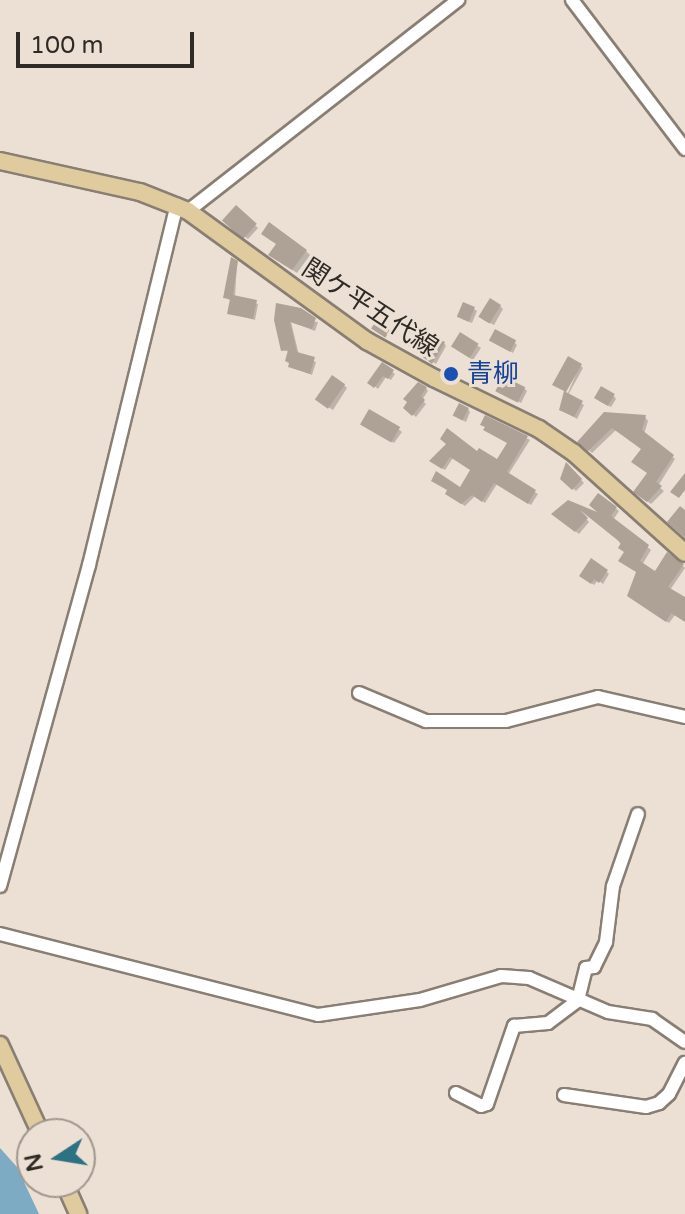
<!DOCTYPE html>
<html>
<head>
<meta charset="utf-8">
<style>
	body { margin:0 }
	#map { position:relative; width:685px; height:1214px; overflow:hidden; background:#ece0d4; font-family:"Varela Round","Noto Sans JP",sans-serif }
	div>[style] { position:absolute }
	.water>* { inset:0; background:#7dabc4 }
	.shadow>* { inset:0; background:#0003 }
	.building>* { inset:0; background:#aea297; transform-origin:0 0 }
	.roads { filter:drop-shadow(2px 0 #897e73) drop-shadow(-2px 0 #897e73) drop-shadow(0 2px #897e73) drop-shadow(0 -2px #897e73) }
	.minor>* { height:12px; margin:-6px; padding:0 6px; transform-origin:6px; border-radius:6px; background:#fff }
	.major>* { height:16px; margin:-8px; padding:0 8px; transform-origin:8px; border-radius:8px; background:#dfcb9e }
	.dots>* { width:22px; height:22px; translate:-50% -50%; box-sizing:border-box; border:4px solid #ece0d4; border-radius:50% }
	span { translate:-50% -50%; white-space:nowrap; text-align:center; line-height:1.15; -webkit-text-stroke:6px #ece0d4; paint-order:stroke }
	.street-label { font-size:26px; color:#2e2a25 }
	.transit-label { font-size:26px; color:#164399 }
	.left { translate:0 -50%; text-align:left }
	.north { position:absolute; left:16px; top:1118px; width:80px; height:80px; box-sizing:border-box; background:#ece0d4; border:2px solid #a0978e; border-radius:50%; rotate:258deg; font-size:22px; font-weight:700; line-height:32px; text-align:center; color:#2e2a25 }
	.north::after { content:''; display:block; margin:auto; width:28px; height:36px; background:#2d7182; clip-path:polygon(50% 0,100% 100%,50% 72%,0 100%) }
	.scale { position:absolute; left:16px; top:32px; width:178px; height:36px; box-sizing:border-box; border:4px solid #2e2a25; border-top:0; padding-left:10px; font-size:24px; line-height:28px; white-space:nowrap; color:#2e2a25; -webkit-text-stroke:6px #ece0d4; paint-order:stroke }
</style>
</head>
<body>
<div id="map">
	<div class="water">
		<div style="clip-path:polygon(0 1148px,17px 1167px,39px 1214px,0 1214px)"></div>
	</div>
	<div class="shadow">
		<div style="clip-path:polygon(236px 208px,258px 228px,248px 239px,228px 224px)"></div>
		<div style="clip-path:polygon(306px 251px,310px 255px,297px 273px,270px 255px)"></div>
		<div style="clip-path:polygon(237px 263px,235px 297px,258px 304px,255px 320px,229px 313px,232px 301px,225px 298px)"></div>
		<div style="clip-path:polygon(500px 306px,503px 309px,494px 325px,484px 320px)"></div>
		<div style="clip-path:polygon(474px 309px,477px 311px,472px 323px,462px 319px)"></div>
		<div style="clip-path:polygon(276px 319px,318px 322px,315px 331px,291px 322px,299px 355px,316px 362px,312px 375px,290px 366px,290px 352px,283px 350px)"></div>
		<div style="clip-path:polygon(411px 325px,418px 329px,415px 335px,407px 333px)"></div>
		<div style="clip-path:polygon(514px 342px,517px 345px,513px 353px,494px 343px)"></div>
		<div style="clip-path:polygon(444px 343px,446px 346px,436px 364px,413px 349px)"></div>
		<div style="clip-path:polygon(478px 346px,481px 348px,473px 360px,456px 349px)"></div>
		<div style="clip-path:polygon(382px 364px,395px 374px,391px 380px,386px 377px,378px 389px,370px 382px)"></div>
		<div style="clip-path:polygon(580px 365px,583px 368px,568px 395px,584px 405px,577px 419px,561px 409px)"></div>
		<div style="clip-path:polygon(344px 385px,347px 388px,333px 410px,320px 402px)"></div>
		<div style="clip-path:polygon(426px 388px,428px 391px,422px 400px,426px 404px,416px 417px,405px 408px)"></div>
		<div style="clip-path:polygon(524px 388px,527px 391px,521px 403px,501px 393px)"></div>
		<div style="clip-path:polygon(614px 396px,616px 399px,611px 407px,599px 401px)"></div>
		<div style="clip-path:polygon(468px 409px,470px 412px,466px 422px,458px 418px)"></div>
		<div style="clip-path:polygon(605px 414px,645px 417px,648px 421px,644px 434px,675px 459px,658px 486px,664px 491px,651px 504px,639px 495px,649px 473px,643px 449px,616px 430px,592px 453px,580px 442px)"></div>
		<div style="clip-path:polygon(486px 418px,530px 440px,508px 475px,538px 494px,531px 505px,497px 484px,485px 503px,475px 496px,465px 506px,450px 496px,461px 490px,472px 470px,453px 458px,445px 470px,434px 463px,448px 444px,498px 462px,509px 443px)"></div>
		<div style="clip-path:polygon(390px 422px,402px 432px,394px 443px,365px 426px)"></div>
		<div style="clip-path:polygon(569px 467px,584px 483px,576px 491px,562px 479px)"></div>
		<div style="clip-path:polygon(613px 506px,619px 511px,613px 520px,651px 550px,642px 565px,655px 574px,682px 565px,685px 568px,670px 590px,685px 600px,685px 621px,675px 615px,669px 623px,633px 599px,638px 573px,604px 517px)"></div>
		<div style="clip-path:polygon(576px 508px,589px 522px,579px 534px,557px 517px)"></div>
		<div style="clip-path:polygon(607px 572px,609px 574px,603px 584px,598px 580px,594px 585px,584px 578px)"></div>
	</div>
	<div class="building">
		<div style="left:236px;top:205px;width:28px;height:21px;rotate:42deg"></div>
		<div style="clip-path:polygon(269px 222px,307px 250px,292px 270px,268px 255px,276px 244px,261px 234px)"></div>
		<div style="clip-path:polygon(231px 257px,238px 261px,233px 295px,257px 300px,253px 319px,227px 314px,230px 299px,223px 298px)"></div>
		<div style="left:490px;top:298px;width:13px;height:22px;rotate:32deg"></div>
		<div style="left:463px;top:302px;width:13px;height:16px;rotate:23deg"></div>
		<div style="clip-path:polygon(276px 303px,301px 308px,316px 318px,312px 329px,290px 322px,297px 352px,315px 357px,310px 374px,288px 367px,289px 363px,285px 361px,288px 350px,281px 351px,274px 320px)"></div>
		<div style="left:376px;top:321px;width:17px;height:9px;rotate:33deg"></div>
		<div style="left:495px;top:329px;width:24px;height:13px;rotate:28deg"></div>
		<div style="left:460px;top:332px;width:22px;height:17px;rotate:32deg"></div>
		<div style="clip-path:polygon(414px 336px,430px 345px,438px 338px,445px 342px,432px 364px,408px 346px)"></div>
		<div style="clip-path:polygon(568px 356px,582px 364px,566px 392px,583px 401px,574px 417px,559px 410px,564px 391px,552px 385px)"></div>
		<div style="clip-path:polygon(382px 362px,394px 370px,388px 379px,383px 376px,374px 388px,367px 383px)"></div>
		<div style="left:332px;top:375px;width:16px;height:30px;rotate:35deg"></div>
		<div style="left:503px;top:376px;width:25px;height:17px;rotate:27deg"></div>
		<div style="clip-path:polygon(418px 382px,427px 387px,421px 396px,425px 400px,412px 416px,403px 408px,407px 402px,403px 399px)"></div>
		<div style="left:601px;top:386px;width:16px;height:14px;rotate:30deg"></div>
		<div style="left:459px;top:403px;width:11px;height:14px;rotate:27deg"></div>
		<div style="left:369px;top:409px;width:36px;height:18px;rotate:30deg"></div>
		<div style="clip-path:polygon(604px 412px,646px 415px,642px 430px,674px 455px,656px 482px,662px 486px,647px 502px,633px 492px,647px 473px,631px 462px,641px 449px,612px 428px,588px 451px,577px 442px)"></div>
		<div style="clip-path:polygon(485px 415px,528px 436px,507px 472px,536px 490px,528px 504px,494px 483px,482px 502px,472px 495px,461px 504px,445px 494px,447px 490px,431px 481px,436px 471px,460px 487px,470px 470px,450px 457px,442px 469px,429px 461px,446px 444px,440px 439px,447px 428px,477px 451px,479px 448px,497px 459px,507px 443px,483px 430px,485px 427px,480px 425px)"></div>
		<div style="clip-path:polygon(566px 462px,582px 479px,572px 490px,560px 479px)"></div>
		<div style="clip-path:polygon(685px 473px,685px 490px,679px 498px,670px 492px)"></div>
		<div style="clip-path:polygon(598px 493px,617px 507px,611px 516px,649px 545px,640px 561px,655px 571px,667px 552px,684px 564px,668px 587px,685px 597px,685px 622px,671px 613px,666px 622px,627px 596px,636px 572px,618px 561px,624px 552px,618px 548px,621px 543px,580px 510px,588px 518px,575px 532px,551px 514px,568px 500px,597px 512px,589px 505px)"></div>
		<div style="clip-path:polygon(680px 506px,685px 510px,685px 538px,667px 522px)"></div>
		<div style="clip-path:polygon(591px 558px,608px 570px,599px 583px,594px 579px,591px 584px,579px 576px)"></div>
	</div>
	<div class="roads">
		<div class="minor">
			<div style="left:572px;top:0;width:187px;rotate:52.8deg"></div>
			<div style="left:188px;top:211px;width:343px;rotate:-38deg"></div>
			<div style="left:359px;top:693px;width:73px;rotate:22.7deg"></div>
			<div style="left:426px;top:721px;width:80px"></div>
			<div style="left:506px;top:721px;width:95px;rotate:-14.6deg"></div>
			<div style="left:598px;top:697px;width:89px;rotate:12.9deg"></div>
			<div style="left:0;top:886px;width:333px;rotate:-74.5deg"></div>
			<div style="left:89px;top:565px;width:371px;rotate:-76.3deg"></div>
			<div style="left:0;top:934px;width:328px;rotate:14.3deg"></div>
			<div style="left:318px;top:1015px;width:103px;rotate:-8.4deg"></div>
			<div style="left:420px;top:1000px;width:84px;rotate:-16.5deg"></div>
			<div style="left:501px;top:976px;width:28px;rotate:4deg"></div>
			<div style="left:529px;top:978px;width:86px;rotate:23.3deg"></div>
			<div style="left:608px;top:1012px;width:45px;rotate:9deg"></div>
			<div style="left:652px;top:1019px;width:40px;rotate:34.9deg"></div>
			<div style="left:456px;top:1093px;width:28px;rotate:27deg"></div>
			<div style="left:481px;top:1106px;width:6px;rotate:-18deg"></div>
			<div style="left:487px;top:1104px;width:83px;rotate:-70.9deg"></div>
			<div style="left:514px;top:1026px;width:34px;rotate:-5deg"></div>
			<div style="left:548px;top:1023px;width:38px;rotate:-37deg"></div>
			<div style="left:578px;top:1000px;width:33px;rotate:-76deg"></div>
			<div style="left:586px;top:968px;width:8px;rotate:-7deg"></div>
			<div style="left:594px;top:967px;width:28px;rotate:-64deg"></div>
			<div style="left:606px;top:942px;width:56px;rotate:-82.9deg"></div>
			<div style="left:613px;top:886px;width:76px;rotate:-70.9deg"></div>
			<div style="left:564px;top:1095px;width:83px;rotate:8.3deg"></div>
			<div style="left:646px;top:1107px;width:14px;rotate:-17deg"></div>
			<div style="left:659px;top:1103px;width:13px;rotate:-42deg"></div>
			<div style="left:669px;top:1094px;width:35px;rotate:-63deg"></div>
		</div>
		<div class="major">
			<div style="left:0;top:161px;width:143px;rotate:12.5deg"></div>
			<div style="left:140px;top:192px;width:52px;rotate:21.6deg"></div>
			<div style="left:188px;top:211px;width:221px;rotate:36deg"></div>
			<div style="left:367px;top:341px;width:77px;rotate:28.9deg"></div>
			<div style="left:434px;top:378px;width:117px;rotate:25.9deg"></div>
			<div style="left:539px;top:429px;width:42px;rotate:34.4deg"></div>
			<div style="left:574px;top:453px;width:149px;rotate:42deg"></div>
			<div style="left:0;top:1045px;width:98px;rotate:65.3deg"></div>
			<div style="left:64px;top:1182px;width:35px;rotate:66deg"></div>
		</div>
	</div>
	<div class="dots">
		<div style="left:451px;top:374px;background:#1a4fb4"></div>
	</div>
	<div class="street-label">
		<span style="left:370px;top:308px;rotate:33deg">関ケ平五代線</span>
	</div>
	<div class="transit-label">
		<span class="left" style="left:467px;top:374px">青柳</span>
	</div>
	<div class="north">N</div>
	<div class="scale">100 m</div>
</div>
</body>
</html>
